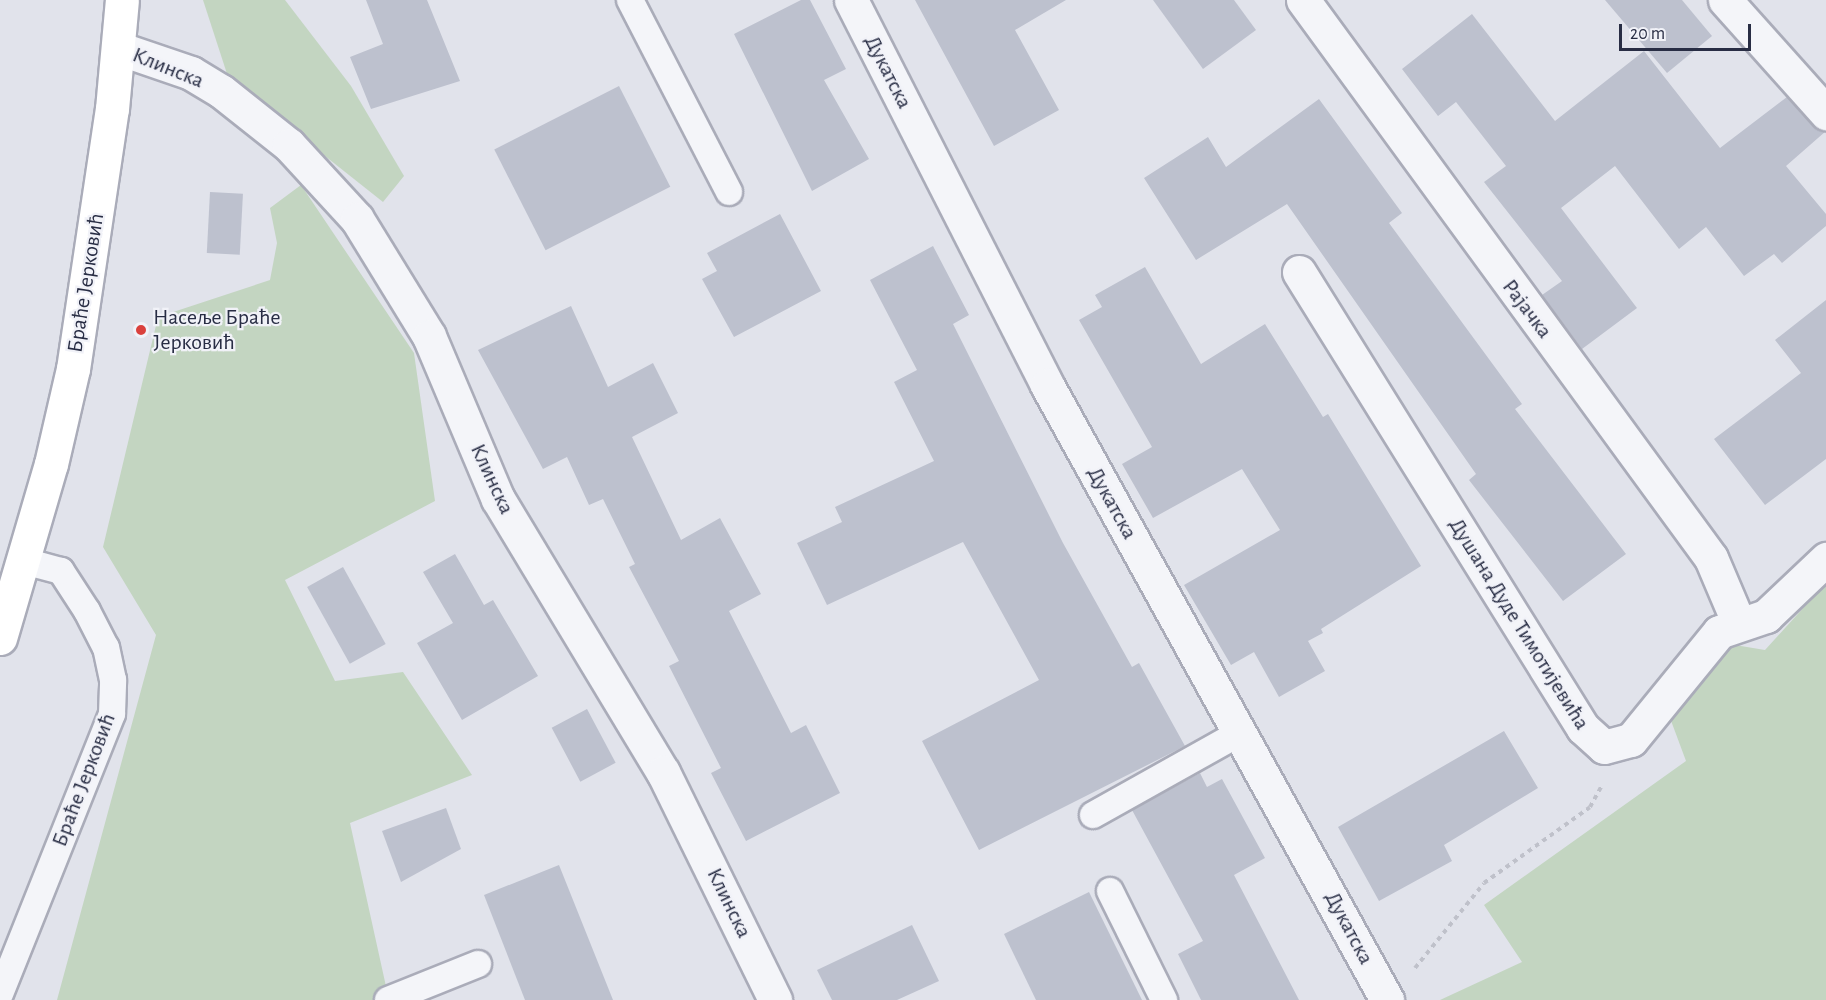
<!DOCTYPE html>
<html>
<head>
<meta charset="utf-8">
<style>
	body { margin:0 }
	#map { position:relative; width:1826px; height:1000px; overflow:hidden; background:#e1e3eb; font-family:"Alegreya Sans",sans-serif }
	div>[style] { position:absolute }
	.green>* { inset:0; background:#c3d5c1 }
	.building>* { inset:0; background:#bdc1ce; transform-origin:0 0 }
	.path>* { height:4px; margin-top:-2px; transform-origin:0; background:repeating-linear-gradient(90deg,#bfc1ca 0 4.5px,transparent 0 9px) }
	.roads { filter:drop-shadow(2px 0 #aaacb9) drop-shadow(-2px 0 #aaacb9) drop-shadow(0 2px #aaacb9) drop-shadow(0 -2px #aaacb9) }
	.service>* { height:26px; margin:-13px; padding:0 13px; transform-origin:13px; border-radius:13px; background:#f4f5f9 }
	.minor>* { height:33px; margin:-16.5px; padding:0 16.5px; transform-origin:16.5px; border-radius:16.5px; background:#f4f5f9 }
	.secondary>* { height:33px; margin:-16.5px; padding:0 16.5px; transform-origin:16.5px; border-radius:16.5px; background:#fff }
	.dots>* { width:16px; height:16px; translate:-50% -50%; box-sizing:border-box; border:3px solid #f1f2f8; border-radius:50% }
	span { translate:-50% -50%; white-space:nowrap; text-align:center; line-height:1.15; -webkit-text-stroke:4.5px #f1f2f8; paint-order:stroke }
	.street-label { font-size:22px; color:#282d44 }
	.poi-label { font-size:22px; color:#282d44 }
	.left { translate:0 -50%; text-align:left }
	.scale { position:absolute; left:1619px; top:24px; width:132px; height:27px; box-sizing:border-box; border:3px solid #282d44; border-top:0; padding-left:8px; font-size:18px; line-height:21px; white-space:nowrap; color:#282d44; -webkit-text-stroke:4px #f1f2f8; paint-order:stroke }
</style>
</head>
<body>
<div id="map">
	<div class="green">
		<div style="clip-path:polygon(203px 0,285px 0,351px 86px,404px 176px,383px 202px,229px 80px)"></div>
		<div style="clip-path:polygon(301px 185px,414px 353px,435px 501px,285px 580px,335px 681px,403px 672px,472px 775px,350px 823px,389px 1000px,57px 1000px,156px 635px,103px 547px,158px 317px,270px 280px,277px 243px,270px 208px)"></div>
		<div style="clip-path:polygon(1826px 583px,1826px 1000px,1440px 1000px,1522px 962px,1484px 905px,1686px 761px,1670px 718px,1675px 701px,1729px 644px,1765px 650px)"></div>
	</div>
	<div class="building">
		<div style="clip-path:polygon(366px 0,427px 0,460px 81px,371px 109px,350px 57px,383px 44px)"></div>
		<div style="clip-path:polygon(801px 0,810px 0,846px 69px,824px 80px,869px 159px,812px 191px,734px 34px)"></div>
		<div style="clip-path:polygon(915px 0,1066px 0,1015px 30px,1059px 110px,994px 146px)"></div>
		<div style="clip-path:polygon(1153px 0,1234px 0,1256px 30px,1203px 69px)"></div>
		<div style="clip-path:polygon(1605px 0,1682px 0,1712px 36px,1667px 73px)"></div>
		<div style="clip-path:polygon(1472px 14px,1555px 121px,1644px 51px,1720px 148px,1787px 97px,1812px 125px,1826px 131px,1786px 166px,1826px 214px,1826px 226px,1782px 263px,1774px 254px,1744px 276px,1706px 227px,1679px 249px,1615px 166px,1561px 208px,1637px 308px,1582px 349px,1542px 295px,1562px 281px,1484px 182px,1506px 166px,1456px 102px,1438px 116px,1402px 69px)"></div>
		<div style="left:619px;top:86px;width:113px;height:140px;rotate:63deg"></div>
		<div style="clip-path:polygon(1319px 99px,1402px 213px,1389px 223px,1522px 404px,1515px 409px,1626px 554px,1563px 601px,1469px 480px,1476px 474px,1287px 204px,1196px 260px,1144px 178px,1208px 137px,1226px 167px)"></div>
		<div style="left:210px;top:192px;width:33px;height:61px;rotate:3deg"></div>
		<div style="clip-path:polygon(780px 214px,821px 291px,734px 337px,702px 279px,717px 271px,707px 253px)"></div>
		<div style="clip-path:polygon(933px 246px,969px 315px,953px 324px,1063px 543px,1132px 667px,1139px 663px,1185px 746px,979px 850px,922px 741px,1039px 680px,963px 542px,827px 605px,797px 543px,842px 522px,835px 507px,934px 461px,894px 382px,917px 370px,870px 280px)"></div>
		<div style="clip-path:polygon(1145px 267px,1201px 364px,1265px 324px,1323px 417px,1328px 414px,1421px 566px,1321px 629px,1323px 633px,1308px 641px,1325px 671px,1279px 697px,1254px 652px,1231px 665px,1184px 585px,1280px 530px,1242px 469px,1153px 518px,1122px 464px,1152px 447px,1079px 320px,1102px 307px,1095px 295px)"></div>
		<div style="clip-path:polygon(1826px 300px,1826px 459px,1765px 505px,1714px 439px,1801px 373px,1775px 340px)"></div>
		<div style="clip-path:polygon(571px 306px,608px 387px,653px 363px,678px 413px,632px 437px,681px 540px,720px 518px,761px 594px,729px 611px,791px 733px,806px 725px,840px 793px,746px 841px,711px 773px,721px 768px,669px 666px,679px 661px,629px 567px,635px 564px,603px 499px,589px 505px,567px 457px,543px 469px,478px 350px)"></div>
		<div style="clip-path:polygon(455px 554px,484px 605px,493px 600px,538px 676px,462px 720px,417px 643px,453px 623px,423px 572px)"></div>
		<div style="left:343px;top:567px;width:88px;height:41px;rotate:61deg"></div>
		<div style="left:587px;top:709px;width:61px;height:40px;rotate:62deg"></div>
		<div style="clip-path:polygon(1504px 731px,1538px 788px,1444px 845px,1452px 861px,1379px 901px,1338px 827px)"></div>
		<div style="clip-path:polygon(1200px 773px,1207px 787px,1222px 779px,1265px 858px,1234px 875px,1299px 1000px,1201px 1000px,1178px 954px,1203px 941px,1132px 810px)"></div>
		<div style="clip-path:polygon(446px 808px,461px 849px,401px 882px,382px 831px)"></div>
		<div style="clip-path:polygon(559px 865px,613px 1000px,525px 1000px,484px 895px)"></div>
		<div style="clip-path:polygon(1089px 892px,1142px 1000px,1036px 1000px,1004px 934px)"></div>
		<div style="clip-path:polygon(912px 925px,939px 981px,897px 1000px,832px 1000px,817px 970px)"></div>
	</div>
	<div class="path">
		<div style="left:1415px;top:968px;width:109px;rotate:-50.9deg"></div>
		<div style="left:1484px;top:883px;width:130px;rotate:-35.6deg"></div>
		<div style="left:1590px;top:807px;width:25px;rotate:-61deg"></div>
	</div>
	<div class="roads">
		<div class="service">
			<div style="left:630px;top:0;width:216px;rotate:62.7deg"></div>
			<div style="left:1093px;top:815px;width:168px;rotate:-29.2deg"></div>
			<div style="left:1110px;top:891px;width:122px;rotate:63.6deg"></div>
			<div style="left:0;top:994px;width:302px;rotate:-68.2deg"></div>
			<div style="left:112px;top:714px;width:34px;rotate:-88deg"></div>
			<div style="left:113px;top:680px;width:33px;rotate:-102deg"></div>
			<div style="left:106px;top:648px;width:42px;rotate:-117.2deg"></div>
			<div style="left:87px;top:611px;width:48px;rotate:-123deg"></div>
			<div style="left:61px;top:571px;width:38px;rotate:-165deg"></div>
			<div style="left:388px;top:1000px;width:97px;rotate:-21.8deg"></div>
		</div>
		<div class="minor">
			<div style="left:851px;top:0;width:432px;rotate:63deg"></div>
			<div style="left:1047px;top:385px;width:703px;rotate:61.06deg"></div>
			<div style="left:1303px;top:0;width:691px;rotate:53.83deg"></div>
			<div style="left:1711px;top:558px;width:72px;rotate:67deg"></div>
			<div style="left:1725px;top:0;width:152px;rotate:48.2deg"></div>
			<div style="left:118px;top:48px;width:77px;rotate:18.9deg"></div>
			<div style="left:191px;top:73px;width:35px;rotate:31deg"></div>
			<div style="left:221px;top:91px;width:87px;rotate:38.5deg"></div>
			<div style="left:289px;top:145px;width:100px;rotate:47.4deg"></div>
			<div style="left:357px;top:219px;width:137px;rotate:58.4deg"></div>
			<div style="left:429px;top:336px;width:177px;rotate:67.1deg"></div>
			<div style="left:498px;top:499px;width:319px;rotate:58.9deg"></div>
			<div style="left:663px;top:772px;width:254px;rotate:63.8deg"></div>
			<div style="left:1299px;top:272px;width:537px;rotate:58.09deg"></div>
			<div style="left:1583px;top:728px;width:28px;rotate:42deg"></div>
			<div style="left:1604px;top:747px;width:28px;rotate:-15deg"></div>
			<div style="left:1631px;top:740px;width:139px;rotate:-50.8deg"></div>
			<div style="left:1719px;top:632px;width:50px;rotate:-18.8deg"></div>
			<div style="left:1766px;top:616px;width:83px;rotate:-43.5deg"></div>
		</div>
		<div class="secondary">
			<div style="left:0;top:638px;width:181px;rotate:-73.7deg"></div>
			<div style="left:51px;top:464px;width:98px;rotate:-77deg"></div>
			<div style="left:73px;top:369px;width:263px;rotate:-81.5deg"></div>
			<div style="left:112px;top:109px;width:109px;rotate:-84.8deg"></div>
		</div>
	</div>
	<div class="dots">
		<div style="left:141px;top:330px;background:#da403c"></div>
	</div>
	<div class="street-label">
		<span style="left:168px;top:68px;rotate:22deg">Клинска</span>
		<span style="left:888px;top:72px;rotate:63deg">Дукатска</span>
		<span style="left:86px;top:283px;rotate:-81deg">Браће Јерковић</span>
		<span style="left:1527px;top:309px;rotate:53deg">Рајачка</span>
		<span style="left:492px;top:479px;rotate:65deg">Клинска</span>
		<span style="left:1112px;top:503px;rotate:61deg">Дукатска</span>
		<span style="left:1519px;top:624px;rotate:58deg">Душана Дуде Тимотијевића</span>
		<span style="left:84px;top:780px;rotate:-69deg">Браће Јерковић</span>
		<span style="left:729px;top:903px;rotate:64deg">Клинска</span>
		<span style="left:1349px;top:928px;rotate:62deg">Дукатска</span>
	</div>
	<div class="poi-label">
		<span class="left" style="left:153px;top:330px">Насеље Браће<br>Јерковић</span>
	</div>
	<div class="scale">20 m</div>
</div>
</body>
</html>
